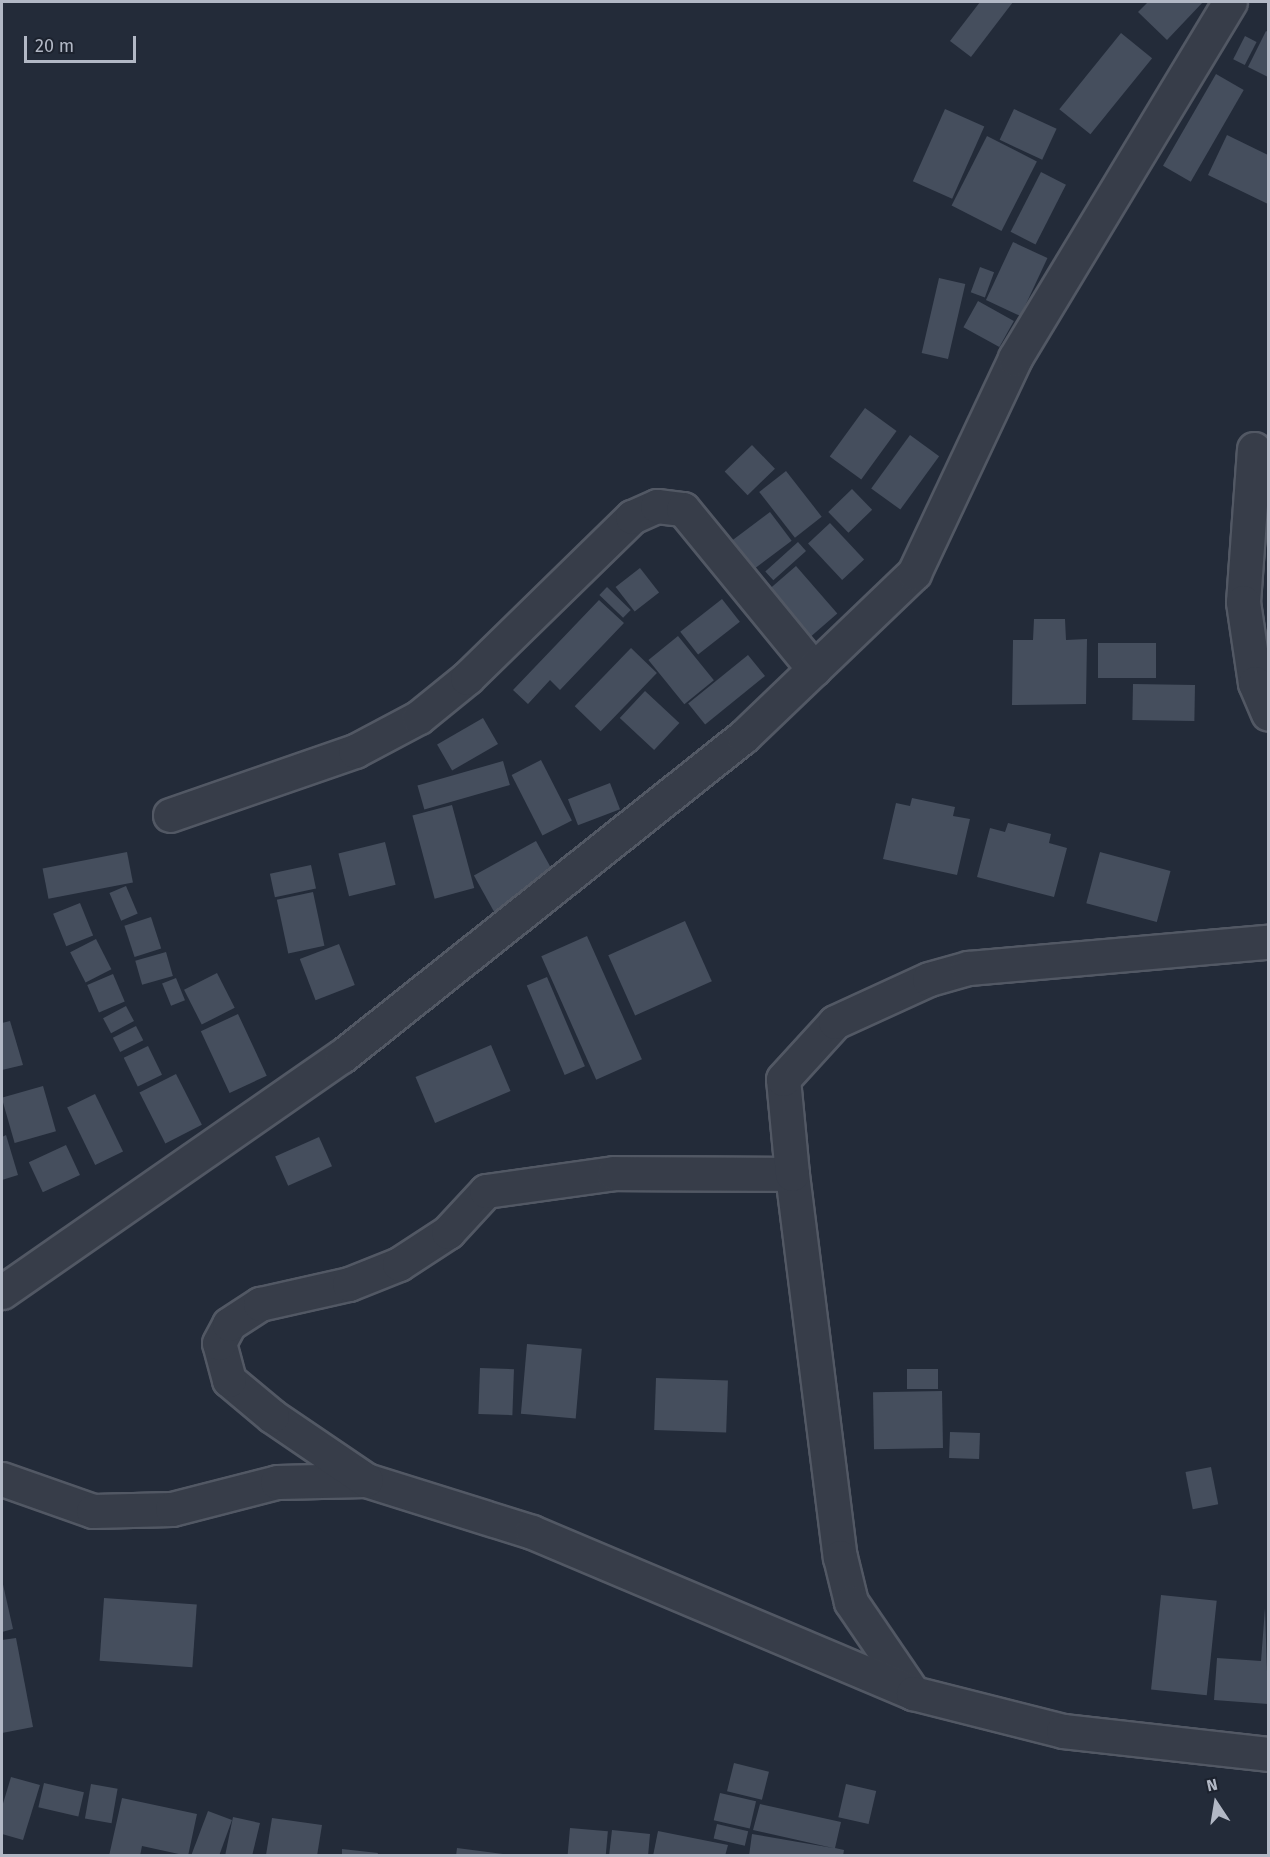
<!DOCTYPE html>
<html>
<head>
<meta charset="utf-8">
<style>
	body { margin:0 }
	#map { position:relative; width:1270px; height:1857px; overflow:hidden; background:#232b39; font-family:"Fira Sans",sans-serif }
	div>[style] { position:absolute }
	.building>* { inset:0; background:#454e5d; transform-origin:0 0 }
	.roads { filter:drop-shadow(2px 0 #525864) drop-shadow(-2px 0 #525864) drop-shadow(0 2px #525864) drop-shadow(0 -2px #525864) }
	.minor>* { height:33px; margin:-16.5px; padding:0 16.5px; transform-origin:16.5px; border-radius:16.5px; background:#373d49 }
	span { translate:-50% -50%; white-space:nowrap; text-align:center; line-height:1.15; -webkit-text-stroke:6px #1c222e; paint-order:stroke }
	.frame { position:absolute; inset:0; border:3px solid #b2b8c5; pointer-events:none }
	.north { position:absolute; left:1186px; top:1773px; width:60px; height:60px; -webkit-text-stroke:4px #1c222e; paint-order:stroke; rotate:348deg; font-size:16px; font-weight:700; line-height:24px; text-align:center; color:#b2b8c5 }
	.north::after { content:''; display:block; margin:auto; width:21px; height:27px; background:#b2b8c5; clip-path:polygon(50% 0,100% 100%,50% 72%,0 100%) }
	.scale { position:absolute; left:24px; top:36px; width:112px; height:27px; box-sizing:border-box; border:3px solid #b2b8c5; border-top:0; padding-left:8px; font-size:18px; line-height:21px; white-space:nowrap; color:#b2b8c5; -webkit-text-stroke:4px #1c222e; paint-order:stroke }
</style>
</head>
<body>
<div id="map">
	<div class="building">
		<div style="clip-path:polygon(980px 2px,1013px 2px,971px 57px,950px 41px)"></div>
		<div style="clip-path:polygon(1148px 2px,1203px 2px,1167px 40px,1138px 12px)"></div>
		<div style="clip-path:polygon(1266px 31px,1268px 32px,1268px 77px,1248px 67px)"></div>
		<div style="left:1121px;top:33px;width:40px;height:98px;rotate:39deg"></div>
		<div style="left:1245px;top:36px;width:13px;height:26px;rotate:27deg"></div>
		<div style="left:1216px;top:74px;width:32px;height:106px;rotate:30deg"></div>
		<div style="left:945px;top:109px;width:43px;height:79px;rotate:24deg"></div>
		<div style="left:1014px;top:109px;width:47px;height:34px;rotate:25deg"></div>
		<div style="clip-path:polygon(1227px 135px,1268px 155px,1268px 204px,1208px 175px)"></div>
		<div style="left:987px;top:136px;width:56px;height:78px;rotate:27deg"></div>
		<div style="left:1041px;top:172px;width:28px;height:67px;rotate:27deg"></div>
		<div style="left:1013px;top:242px;width:38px;height:64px;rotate:25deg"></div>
		<div style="left:980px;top:267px;width:15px;height:27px;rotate:20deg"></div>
		<div style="left:939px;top:278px;width:27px;height:77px;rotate:13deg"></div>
		<div style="left:978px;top:301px;width:41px;height:30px;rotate:29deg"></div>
		<div style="left:865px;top:408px;width:39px;height:60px;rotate:36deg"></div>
		<div style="left:910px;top:435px;width:36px;height:66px;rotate:36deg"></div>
		<div style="left:752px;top:445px;width:33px;height:38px;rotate:46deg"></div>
		<div style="left:786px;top:471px;width:58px;height:34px;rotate:52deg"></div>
		<div style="left:852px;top:489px;width:29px;height:33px;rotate:46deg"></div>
		<div style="left:770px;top:512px;width:36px;height:60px;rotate:53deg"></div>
		<div style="left:830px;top:523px;width:50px;height:30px;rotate:47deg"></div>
		<div style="left:798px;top:542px;width:12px;height:44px;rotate:48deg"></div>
		<div style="left:796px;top:566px;width:63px;height:48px;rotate:49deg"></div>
		<div style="left:640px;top:568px;width:31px;height:31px;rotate:52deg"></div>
		<div style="left:607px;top:587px;width:33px;height:11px;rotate:44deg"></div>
		<div style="left:722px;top:599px;width:29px;height:53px;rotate:52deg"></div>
		<div style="clip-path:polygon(599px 600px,624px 623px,560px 690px,550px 680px,528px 704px,513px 690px)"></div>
		<div style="clip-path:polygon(1034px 619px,1065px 619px,1066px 640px,1087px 639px,1086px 704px,1012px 705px,1013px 640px,1033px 640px)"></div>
		<div style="left:678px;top:636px;width:57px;height:38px;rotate:51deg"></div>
		<div style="left:1098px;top:643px;width:58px;height:35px"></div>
		<div style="left:631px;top:648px;width:36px;height:81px;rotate:44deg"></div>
		<div style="left:748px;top:655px;width:27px;height:77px;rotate:51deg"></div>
		<div style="left:1133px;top:684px;width:62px;height:36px;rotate:1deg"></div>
		<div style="left:645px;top:691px;width:47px;height:37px;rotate:43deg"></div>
		<div style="left:483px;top:718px;width:30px;height:53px;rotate:60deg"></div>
		<div style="left:541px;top:760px;width:68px;height:33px;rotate:63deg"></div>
		<div style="left:503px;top:761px;width:25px;height:89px;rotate:74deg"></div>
		<div style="left:610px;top:783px;width:28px;height:45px;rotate:69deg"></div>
		<div style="clip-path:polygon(912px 798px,955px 807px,953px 816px,970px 819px,957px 875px,883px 859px,896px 803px,910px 806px)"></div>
		<div style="left:452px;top:805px;width:86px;height:41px;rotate:75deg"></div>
		<div style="clip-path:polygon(1008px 823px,1051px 834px,1049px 843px,1067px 848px,1054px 897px,977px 877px,990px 828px,1005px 832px)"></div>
		<div style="left:536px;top:841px;width:43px;height:71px;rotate:61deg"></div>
		<div style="left:385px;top:842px;width:44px;height:48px;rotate:76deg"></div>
		<div style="left:127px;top:852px;width:31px;height:86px;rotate:79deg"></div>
		<div style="left:1100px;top:852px;width:73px;height:53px;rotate:15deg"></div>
		<div style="left:311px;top:865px;width:24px;height:42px;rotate:78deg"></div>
		<div style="left:126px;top:886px;width:30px;height:18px;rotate:67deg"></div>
		<div style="left:313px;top:892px;width:55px;height:37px;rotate:78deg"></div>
		<div style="left:80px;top:903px;width:35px;height:29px;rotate:68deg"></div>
		<div style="left:151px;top:917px;width:33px;height:28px;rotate:72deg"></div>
		<div style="left:685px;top:921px;width:66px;height:84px;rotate:66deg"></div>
		<div style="left:587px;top:936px;width:135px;height:50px;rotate:66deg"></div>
		<div style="left:96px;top:939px;width:34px;height:29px;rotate:63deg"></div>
		<div style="left:339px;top:944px;width:44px;height:42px;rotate:69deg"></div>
		<div style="left:166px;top:952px;width:25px;height:32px;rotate:74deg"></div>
		<div style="left:217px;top:973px;width:39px;height:37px;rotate:63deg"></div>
		<div style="left:113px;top:974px;width:30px;height:28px;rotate:67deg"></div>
		<div style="left:547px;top:977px;width:97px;height:22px;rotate:67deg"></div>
		<div style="left:176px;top:978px;width:24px;height:15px;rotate:68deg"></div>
		<div style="left:126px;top:1006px;width:17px;height:26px;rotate:62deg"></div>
		<div style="left:238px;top:1014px;width:68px;height:41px;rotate:65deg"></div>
		<div style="clip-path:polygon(10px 1021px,23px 1065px,2px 1070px,2px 1023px)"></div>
		<div style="left:136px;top:1026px;width:16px;height:26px;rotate:63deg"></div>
		<div style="left:491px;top:1045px;width:50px;height:82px;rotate:67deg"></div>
		<div style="left:148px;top:1046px;width:32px;height:27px;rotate:64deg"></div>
		<div style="left:176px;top:1074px;width:57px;height:41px;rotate:63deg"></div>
		<div style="left:43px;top:1086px;width:47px;height:43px;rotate:74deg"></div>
		<div style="left:95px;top:1094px;width:64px;height:31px;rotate:64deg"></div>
		<div style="clip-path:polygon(6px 1135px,18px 1175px,2px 1180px,2px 1137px)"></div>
		<div style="left:319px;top:1137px;width:32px;height:48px;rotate:66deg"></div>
		<div style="left:66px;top:1145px;width:33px;height:41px;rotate:65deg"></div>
		<div style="left:527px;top:1344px;width:55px;height:70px;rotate:5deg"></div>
		<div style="left:480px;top:1368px;width:34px;height:46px;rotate:2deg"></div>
		<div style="left:938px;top:1369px;width:20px;height:31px;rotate:90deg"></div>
		<div style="left:656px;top:1378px;width:72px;height:52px;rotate:2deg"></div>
		<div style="left:942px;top:1391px;width:57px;height:69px;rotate:89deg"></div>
		<div style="left:950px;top:1432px;width:30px;height:26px;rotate:2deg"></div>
		<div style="left:1211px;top:1467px;width:38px;height:26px;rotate:79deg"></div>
		<div style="clip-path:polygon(2px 1580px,13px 1629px,2px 1632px)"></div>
		<div style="left:1161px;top:1595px;width:56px;height:95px;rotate:6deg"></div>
		<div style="left:104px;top:1598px;width:93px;height:63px;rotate:4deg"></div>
		<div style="clip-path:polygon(1265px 1608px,1268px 1704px,1214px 1700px,1217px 1658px,1261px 1661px)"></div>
		<div style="clip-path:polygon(16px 1638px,33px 1727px,2px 1733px,2px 1640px)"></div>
		<div style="left:734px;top:1763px;width:36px;height:29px;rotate:14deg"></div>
		<div style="clip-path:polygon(11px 1777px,40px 1785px,23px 1840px,2px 1834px,2px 1807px)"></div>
		<div style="left:44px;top:1783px;width:41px;height:25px;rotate:13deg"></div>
		<div style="left:91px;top:1784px;width:27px;height:35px;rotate:10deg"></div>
		<div style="left:846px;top:1784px;width:31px;height:34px;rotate:13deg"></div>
		<div style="left:720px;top:1793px;width:37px;height:28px;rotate:13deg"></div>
		<div style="clip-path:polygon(122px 1798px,197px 1814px,188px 1856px,142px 1846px,140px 1856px,109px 1856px)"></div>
		<div style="clip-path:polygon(760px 1804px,841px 1822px,835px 1848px,844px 1850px,843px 1856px,749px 1856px,752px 1834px,833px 1848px,753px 1830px)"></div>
		<div style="clip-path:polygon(208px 1811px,232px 1820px,219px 1856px,191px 1856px)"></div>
		<div style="clip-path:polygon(233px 1817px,260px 1823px,252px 1856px,225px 1856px)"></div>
		<div style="clip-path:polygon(272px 1818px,322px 1825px,317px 1856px,266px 1855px)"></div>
		<div style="left:717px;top:1824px;width:32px;height:15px;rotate:13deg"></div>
		<div style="left:570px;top:1828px;width:38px;height:28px;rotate:5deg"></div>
		<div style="clip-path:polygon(612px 1830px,650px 1834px,648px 1856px,609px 1856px)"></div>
		<div style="clip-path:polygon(658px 1831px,728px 1845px,725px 1856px,653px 1856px)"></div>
		<div style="clip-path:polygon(457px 1848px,503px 1854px,503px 1856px,456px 1856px)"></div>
		<div style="clip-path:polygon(342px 1849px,378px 1853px,377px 1856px,342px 1856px)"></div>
	</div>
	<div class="roads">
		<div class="minor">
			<div style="left:1254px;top:449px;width:153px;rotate:94.1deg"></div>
			<div style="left:1243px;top:602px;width:82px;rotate:81.6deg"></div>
			<div style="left:1255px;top:683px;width:33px;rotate:67deg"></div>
			<div style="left:170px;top:815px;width:196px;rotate:-19.1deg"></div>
			<div style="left:355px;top:751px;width:72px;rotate:-28deg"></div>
			<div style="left:419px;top:717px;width:62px;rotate:-39.1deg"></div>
			<div style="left:467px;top:678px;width:231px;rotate:-44.3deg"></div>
			<div style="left:632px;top:517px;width:27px;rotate:-24deg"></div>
			<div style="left:657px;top:506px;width:26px;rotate:7deg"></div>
			<div style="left:683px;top:509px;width:207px;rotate:50.7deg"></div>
			<div style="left:792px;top:1174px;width:386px;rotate:82.9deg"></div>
			<div style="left:840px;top:1557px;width:46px;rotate:76.3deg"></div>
			<div style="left:851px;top:1602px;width:110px;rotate:55.7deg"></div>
			<div style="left:2px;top:1292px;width:414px;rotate:-34.8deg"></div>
			<div style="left:342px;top:1056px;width:514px;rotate:-38.52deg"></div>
			<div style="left:744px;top:736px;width:236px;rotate:-43.8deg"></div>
			<div style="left:914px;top:573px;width:238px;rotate:-64.8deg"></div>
			<div style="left:1015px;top:358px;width:416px;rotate:-58.9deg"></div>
			<div style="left:2px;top:1479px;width:96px;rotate:19.4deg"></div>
			<div style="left:93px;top:1511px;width:79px;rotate:-1.5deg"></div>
			<div style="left:172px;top:1509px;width:108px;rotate:-14.4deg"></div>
			<div style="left:277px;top:1482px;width:89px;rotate:-1.3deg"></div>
			<div style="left:366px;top:1480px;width:174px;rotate:17.4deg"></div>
			<div style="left:532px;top:1532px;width:414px;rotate:22.9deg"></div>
			<div style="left:913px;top:1693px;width:155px;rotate:14.2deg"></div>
			<div style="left:1063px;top:1731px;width:206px;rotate:6.4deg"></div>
			<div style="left:366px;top:1480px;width:114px;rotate:-145.8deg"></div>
			<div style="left:272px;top:1416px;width:56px;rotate:-140.1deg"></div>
			<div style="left:229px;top:1380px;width:38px;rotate:-105deg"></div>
			<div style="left:219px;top:1343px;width:21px;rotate:-62deg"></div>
			<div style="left:229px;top:1324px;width:37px;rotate:-33deg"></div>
			<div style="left:260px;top:1304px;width:91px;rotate:-12.7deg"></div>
			<div style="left:349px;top:1284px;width:54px;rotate:-21.8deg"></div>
			<div style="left:399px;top:1264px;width:59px;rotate:-33.1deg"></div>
			<div style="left:448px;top:1232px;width:56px;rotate:-47.2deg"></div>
			<div style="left:486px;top:1191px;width:129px;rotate:-8deg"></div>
			<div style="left:614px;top:1173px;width:178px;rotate:0.3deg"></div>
			<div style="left:792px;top:1174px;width:95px;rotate:-95.4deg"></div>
			<div style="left:783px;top:1079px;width:77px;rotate:-47.6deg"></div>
			<div style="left:835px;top:1022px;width:103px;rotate:-24.6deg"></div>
			<div style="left:929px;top:979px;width:41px;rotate:-15.8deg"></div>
			<div style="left:968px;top:968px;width:301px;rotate:-5deg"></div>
		</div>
	</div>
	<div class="frame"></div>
	<div class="north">N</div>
	<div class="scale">20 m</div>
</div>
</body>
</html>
